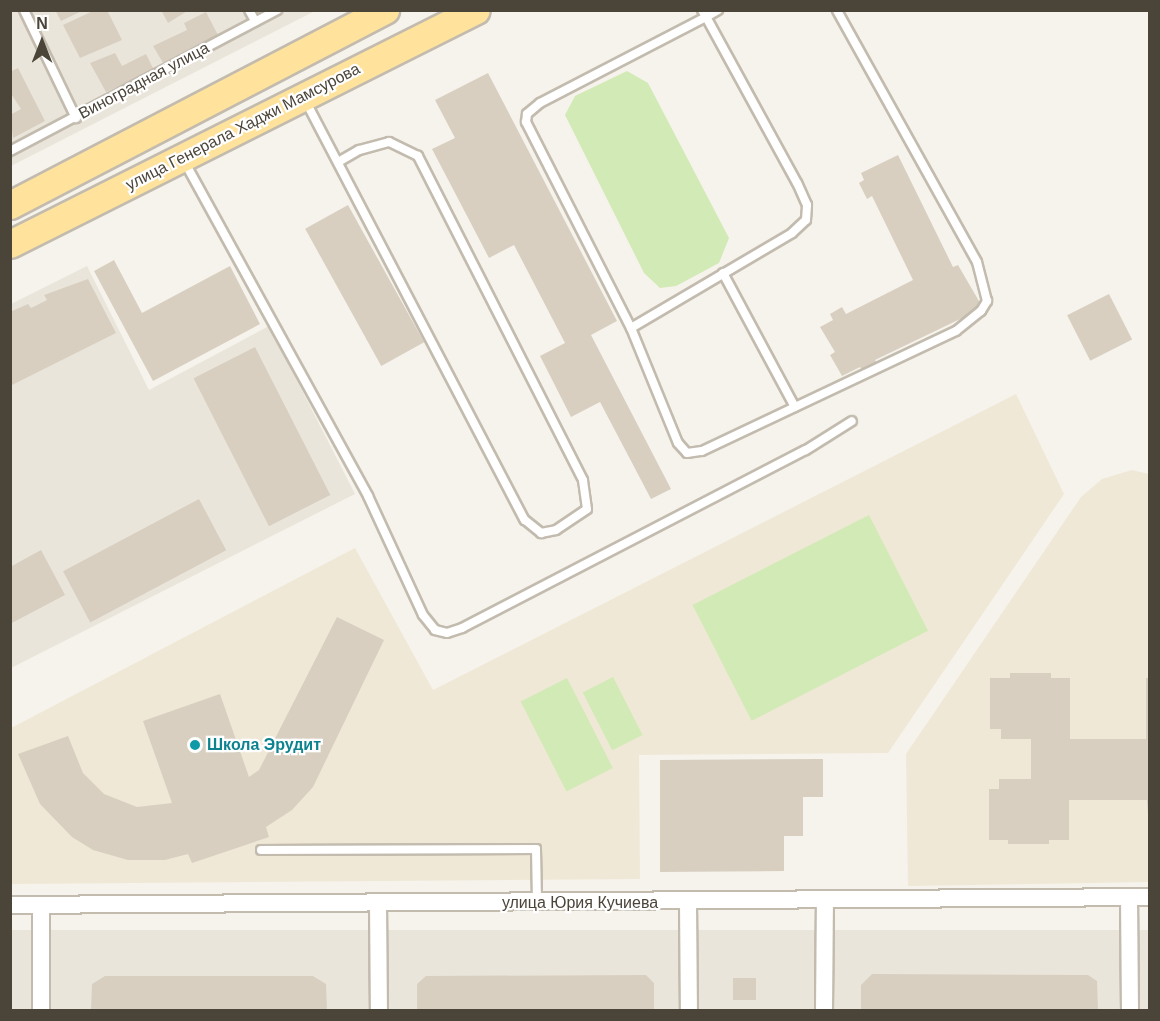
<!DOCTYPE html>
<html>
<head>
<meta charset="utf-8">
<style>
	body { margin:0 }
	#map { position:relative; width:1160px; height:1021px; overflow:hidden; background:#f6f3ec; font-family:Helvetica,sans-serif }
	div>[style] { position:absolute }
	.residential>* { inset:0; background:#eae5da; transform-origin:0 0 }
	.education>* { inset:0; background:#efe8d6 }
	.green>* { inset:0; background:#d2eab5; transform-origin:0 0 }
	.building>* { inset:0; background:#d8cfc1; transform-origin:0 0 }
	.roads { filter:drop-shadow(2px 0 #c2bbae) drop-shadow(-2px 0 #c2bbae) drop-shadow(0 2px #c2bbae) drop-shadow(0 -2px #c2bbae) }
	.lane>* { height:8px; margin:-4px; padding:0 4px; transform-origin:4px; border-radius:4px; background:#fff }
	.street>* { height:16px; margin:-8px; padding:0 8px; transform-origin:8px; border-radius:8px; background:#fff }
	.primary>* { height:27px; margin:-13.5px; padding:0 13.5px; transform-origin:13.5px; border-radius:13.5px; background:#ffe39c }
	.dots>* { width:16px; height:16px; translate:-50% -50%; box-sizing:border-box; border:3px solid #fff; border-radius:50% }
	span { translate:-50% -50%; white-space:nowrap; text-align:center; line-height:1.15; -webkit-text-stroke:4.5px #fff; paint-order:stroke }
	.street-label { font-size:16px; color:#4b4439 }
	.culture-label { font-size:16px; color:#0d838f; font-weight:700 }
	.left { translate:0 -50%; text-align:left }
	.frame { position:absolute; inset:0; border:12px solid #4b4439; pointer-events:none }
	.north { position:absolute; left:12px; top:12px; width:60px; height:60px; -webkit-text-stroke:4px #fff; paint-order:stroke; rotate:0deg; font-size:16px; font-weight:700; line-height:24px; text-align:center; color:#4b4439 }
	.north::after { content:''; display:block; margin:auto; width:21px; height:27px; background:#4b4439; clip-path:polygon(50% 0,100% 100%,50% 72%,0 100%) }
</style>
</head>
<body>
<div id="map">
	<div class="residential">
		<div style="clip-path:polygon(11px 11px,315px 11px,11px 166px)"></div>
		<div style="clip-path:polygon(87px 266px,149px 390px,269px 326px,355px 494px,11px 668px,11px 304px)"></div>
		<div style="left:10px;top:930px;width:1139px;height:80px"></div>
	</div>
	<div class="education">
		<div style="clip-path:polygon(1016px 394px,1064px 494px,888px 753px,639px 755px,640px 879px,11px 884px,11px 728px,355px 548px,433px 690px)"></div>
		<div style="clip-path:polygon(1132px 470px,1149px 474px,1149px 882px,908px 886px,906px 754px,1081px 497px,1102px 479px)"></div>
	</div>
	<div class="green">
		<div style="clip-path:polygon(627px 71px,648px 83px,729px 238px,719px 263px,676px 286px,660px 288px,644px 273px,565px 115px,575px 96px)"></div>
		<div style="left:869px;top:515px;width:130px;height:198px;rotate:63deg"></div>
		<div style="left:613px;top:677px;width:65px;height:34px;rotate:63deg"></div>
		<div style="left:567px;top:678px;width:101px;height:52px;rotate:63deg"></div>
	</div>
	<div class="building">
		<div style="clip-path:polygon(55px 10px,84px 10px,61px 21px)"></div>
		<div style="clip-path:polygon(95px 10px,107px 10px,122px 40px,80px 58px,63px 25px)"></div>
		<div style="clip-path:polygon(161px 10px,189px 10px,168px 23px)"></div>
		<div style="clip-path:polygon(206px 12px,218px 35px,163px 63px,153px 46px,187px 30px,184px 23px)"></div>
		<div style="clip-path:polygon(115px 53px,122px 66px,146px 54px,154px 70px,106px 92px,90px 63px)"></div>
		<div style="clip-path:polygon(18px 68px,45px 121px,13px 138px,10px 115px,21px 109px,10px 92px,10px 72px)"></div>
		<div style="clip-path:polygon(488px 73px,617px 321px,591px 335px,671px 489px,651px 499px,600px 402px,571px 417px,540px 356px,565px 343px,514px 245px,489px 258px,432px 149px,455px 138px,435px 100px)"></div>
		<div style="clip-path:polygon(898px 155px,953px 267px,958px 265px,983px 308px,875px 360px,879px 366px,864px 373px,860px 367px,842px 376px,830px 355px,835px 352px,820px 327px,833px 320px,830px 314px,842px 307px,846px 314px,913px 280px,872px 196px,867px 199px,859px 183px,864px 180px,861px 173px)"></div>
		<div style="left:348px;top:205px;width:157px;height:49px;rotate:61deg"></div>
		<div style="clip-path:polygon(114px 260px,142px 313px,230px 266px,260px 324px,153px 381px,94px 271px)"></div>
		<div style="clip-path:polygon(88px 279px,116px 333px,10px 386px,10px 312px,28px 304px,31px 308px,47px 300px,44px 295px)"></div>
		<div style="left:1109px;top:294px;width:51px;height:47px;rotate:63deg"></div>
		<div style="left:255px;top:347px;width:166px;height:69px;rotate:63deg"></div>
		<div style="left:199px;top:499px;width:58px;height:154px;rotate:62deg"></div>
		<div style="clip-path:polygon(41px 550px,65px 595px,10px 624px,10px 567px)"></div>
		<div style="clip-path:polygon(337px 617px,384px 640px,313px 787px,292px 810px,266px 827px,269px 837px,192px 863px,188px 854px,165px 860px,128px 860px,93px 850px,72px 837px,40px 804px,18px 754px,68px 736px,83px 773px,104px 794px,137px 807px,172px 803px,143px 721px,220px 694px,249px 777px,259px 770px)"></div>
		<div style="clip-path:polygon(1010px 673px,1051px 673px,1051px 678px,1070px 678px,1070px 739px,1146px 739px,1146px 678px,1150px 678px,1150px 839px,1147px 800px,1069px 800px,1069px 840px,1049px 840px,1049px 844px,1008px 844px,1008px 840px,989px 840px,989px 789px,999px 789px,999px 779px,1031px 779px,1031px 739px,1001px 739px,1001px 729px,990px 729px,990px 678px,1010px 678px)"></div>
		<div style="clip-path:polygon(823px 759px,823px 797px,803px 797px,803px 836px,784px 836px,784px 871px,660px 872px,660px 760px)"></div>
		<div style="clip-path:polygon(872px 974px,1088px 975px,1097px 981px,1098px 1010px,861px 1010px,861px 985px)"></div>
		<div style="clip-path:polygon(646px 975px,654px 983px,654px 1010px,417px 1010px,417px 984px,426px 976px)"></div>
		<div style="clip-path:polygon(105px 976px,313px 976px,326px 984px,327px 1010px,91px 1010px,92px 984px)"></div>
		<div style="left:733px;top:978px;width:23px;height:22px"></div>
	</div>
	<div class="roads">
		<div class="lane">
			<div style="left:24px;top:10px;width:120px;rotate:64.3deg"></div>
			<div style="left:249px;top:10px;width:13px;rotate:61deg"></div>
			<div style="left:702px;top:10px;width:8px;rotate:60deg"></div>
			<div style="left:706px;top:17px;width:187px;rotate:152.6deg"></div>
			<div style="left:540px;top:103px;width:17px;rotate:140deg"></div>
			<div style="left:527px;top:114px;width:8px;rotate:97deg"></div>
			<div style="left:526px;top:122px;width:231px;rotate:63deg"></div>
			<div style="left:631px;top:328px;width:124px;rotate:67.8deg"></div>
			<div style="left:678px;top:443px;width:13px;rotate:48deg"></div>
			<div style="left:687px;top:453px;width:15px;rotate:-8deg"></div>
			<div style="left:702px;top:451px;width:281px;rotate:-25.3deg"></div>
			<div style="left:956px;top:331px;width:32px;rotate:-39deg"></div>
			<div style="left:981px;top:311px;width:12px;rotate:-59deg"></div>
			<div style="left:987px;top:301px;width:40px;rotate:-104.4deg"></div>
			<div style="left:977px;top:262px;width:288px;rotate:-119.1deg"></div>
			<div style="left:305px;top:100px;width:474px;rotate:62.4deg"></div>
			<div style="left:525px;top:520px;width:21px;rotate:39deg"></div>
			<div style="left:541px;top:533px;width:15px;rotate:-11deg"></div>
			<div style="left:556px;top:530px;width:37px;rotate:-34deg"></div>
			<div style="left:587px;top:509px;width:29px;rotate:-98deg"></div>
			<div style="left:583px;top:480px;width:364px;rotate:-117deg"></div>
			<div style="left:418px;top:156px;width:32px;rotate:-154deg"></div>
			<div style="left:389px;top:142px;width:31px;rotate:165deg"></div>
			<div style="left:359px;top:150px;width:22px;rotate:150deg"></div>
			<div style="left:10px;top:151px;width:302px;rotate:-27.8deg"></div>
			<div style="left:184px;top:161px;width:382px;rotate:61.2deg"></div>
			<div style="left:368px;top:496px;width:131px;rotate:65.2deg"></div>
			<div style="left:423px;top:615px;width:19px;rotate:51deg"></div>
			<div style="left:435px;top:630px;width:12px;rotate:14deg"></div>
			<div style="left:447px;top:633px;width:16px;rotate:-18deg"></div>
			<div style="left:462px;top:628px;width:387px;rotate:-27.4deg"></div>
			<div style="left:806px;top:450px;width:54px;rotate:-32.2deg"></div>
			<div style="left:723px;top:273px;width:152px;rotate:61.8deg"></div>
			<div style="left:631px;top:328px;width:187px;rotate:-30.5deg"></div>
			<div style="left:792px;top:233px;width:19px;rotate:-43deg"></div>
			<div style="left:806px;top:220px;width:15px;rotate:-86deg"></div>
			<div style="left:807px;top:205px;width:24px;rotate:-114deg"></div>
			<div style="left:797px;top:183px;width:189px;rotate:-118.7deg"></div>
			<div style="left:706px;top:17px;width:14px;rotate:-30deg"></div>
			<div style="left:261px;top:850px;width:275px;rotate:-0.2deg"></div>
			<div style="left:536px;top:849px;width:53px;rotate:88.9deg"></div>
		</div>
		<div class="street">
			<div style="left:1129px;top:897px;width:113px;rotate:89.5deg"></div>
			<div style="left:688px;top:903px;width:107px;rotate:89.5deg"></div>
			<div style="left:378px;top:904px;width:106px;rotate:89.5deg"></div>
			<div style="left:10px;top:905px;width:1140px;rotate:-0.4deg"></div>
			<div style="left:41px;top:905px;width:105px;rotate:90deg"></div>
			<div style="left:824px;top:1010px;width:109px;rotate:-89.5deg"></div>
		</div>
		<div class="primary">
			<div style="left:10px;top:205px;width:423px;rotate:-27.5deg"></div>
			<div style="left:10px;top:244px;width:521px;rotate:-26.66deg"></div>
		</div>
	</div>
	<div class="dots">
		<div style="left:195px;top:745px;background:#0f9aa8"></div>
	</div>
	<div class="street-label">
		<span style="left:144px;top:81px;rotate:-28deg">Виноградная улица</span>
		<span style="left:243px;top:127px;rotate:-27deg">улица Генерала Хаджи Мамсурова</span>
		<span style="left:580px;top:903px">улица Юрия Кучиева</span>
	</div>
	<div class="culture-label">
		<span class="left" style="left:207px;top:745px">Школа Эрудит</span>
	</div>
	<div class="frame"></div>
	<div class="north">N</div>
</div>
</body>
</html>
